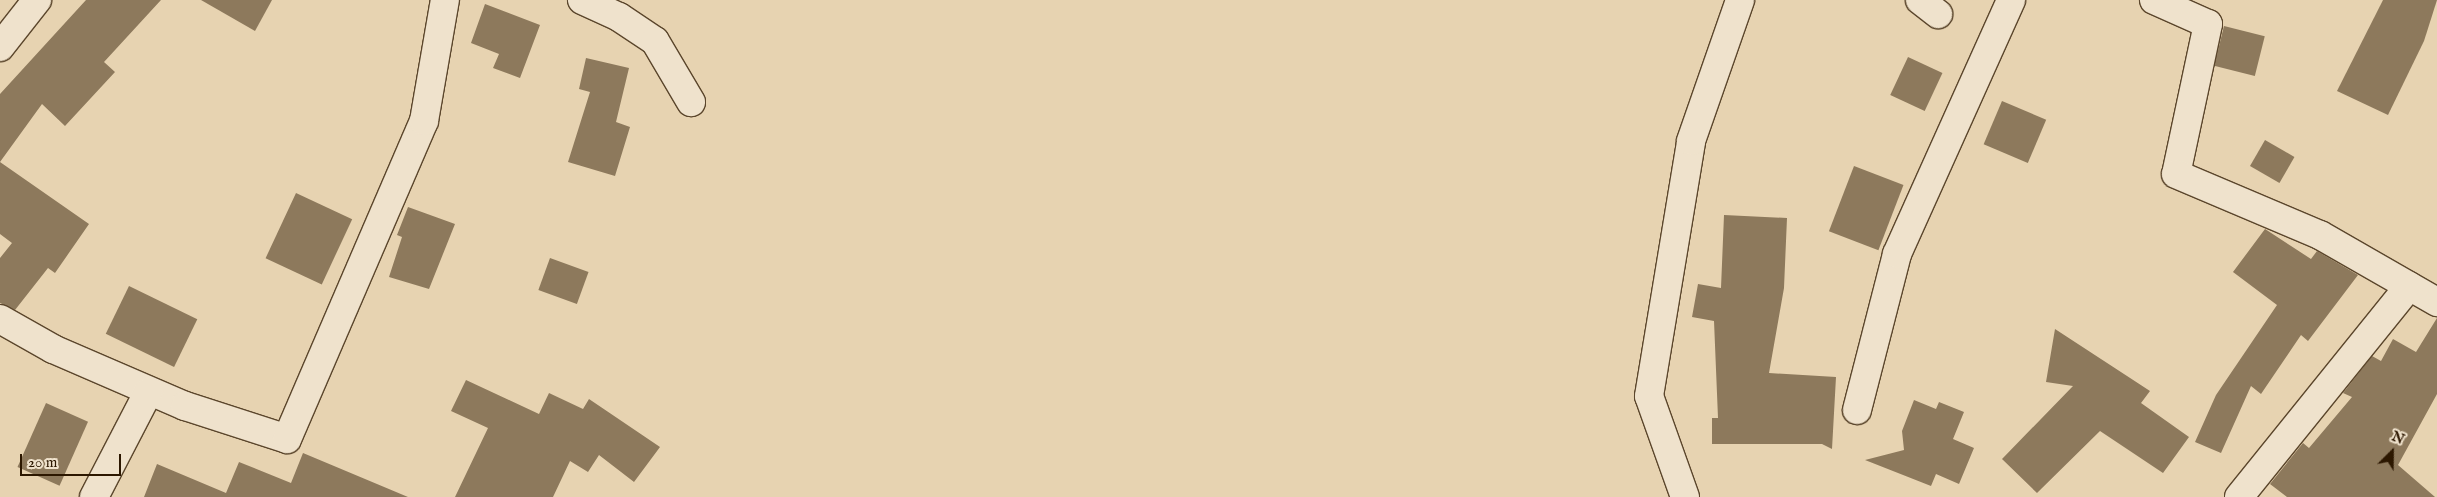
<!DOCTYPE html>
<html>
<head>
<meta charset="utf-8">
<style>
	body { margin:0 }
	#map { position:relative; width:2437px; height:497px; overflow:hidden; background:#e7d3b1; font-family:"IM FELL English",serif }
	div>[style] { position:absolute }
	.building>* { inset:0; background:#8d795c; transform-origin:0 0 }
	.roads { filter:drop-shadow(1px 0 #5b462c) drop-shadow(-1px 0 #5b462c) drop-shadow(0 1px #5b462c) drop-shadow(0 -1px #5b462c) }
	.minor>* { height:28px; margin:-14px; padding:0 14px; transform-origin:14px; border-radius:14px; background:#efe2cc }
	span { translate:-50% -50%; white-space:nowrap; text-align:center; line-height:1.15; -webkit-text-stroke:4px #efe2cc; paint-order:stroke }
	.north { position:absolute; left:2367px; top:427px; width:50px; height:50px; -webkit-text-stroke:4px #efe2cc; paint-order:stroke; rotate:23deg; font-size:14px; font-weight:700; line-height:20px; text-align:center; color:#2c1700 }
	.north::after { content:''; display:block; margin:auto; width:18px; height:22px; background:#2c1700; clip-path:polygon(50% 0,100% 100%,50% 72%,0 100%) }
	.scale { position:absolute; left:20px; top:454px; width:101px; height:22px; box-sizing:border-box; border:2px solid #2c1700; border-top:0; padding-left:6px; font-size:15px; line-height:18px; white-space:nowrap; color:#2c1700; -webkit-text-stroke:4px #efe2cc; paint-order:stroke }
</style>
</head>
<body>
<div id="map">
	<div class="building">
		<div style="clip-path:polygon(86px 0,161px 0,104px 62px,115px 72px,65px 126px,42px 104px,0 162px,89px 224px,55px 273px,48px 268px,15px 310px,0 303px,0 258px,12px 243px,0 234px,0 94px)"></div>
		<div style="clip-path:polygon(201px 0,272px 0,255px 31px)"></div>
		<div style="clip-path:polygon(2383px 0,2437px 0,2424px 41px,2388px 115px,2337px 91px)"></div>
		<div style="clip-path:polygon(485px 4px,540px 25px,520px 78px,493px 68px,499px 54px,471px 43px)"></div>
		<div style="left:2224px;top:26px;width:42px;height:41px;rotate:14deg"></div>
		<div style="left:1908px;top:57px;width:38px;height:42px;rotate:25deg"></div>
		<div style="clip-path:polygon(586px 58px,629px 68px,616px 122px,630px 127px,615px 176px,568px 162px,590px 92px,579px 89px)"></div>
		<div style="left:2002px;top:101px;width:48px;height:47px;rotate:23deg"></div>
		<div style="left:2265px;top:140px;width:34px;height:30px;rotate:30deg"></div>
		<div style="left:1854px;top:166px;width:53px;height:70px;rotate:21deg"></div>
		<div style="left:296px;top:193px;width:62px;height:72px;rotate:25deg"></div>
		<div style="clip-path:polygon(408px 207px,455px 224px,429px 289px,389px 277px,402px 237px,397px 235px)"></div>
		<div style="clip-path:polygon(1724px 215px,1787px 218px,1784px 288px,1769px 373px,1836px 377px,1832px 449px,1822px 444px,1712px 444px,1712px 418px,1718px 418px,1714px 321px,1692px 317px,1698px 284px,1721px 288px)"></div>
		<div style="clip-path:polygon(2265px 229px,2311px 259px,2317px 251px,2358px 275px,2308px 341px,2301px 335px,2261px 394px,2251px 386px,2221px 453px,2195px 442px,2216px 395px,2277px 305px,2233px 272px)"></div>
		<div style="left:550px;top:258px;width:41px;height:34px;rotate:20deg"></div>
		<div style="left:129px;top:286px;width:76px;height:53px;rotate:26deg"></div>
		<div style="clip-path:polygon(2437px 318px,2437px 394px,2398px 465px,2435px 497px,2287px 497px,2270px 484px,2303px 443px,2309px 448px,2352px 397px,2343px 393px,2372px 356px,2381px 361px,2393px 339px,2416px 352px)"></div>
		<div style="clip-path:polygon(2055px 329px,2150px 391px,2141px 403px,2189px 437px,2163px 473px,2100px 431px,2037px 493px,2002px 459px,2073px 386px,2046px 382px)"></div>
		<div style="clip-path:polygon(466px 380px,539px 414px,549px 393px,583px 409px,589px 399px,660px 447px,634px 482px,599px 455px,588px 472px,570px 461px,553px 497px,455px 497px,488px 428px,451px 411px)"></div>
		<div style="clip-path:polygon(1914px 400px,1936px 409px,1939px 402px,1964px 412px,1953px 439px,1974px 448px,1959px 484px,1936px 474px,1931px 486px,1865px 460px,1904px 450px,1902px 431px)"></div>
		<div style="left:46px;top:403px;width:46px;height:70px;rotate:24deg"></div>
		<div style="clip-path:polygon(303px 453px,408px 497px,144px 497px,157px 464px,226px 493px,239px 462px,291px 483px)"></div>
	</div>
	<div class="roads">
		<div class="minor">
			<div style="left:582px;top:0;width:41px;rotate:24.7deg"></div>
			<div style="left:619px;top:17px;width:43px;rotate:33.7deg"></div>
			<div style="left:655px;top:41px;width:71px;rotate:59.5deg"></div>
			<div style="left:1920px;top:0;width:23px;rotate:38deg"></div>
			<div style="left:2154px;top:0;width:59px;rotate:24deg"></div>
			<div style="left:2208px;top:24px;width:153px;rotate:102deg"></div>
			<div style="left:2176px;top:174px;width:156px;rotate:23deg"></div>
			<div style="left:2320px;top:235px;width:135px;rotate:29.8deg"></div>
			<div style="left:0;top:47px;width:60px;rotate:-51.8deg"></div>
			<div style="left:0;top:319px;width:61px;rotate:29.5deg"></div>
			<div style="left:53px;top:349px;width:144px;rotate:23.4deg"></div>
			<div style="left:185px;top:406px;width:107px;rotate:17.9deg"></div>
			<div style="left:287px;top:439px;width:346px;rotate:-66.7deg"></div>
			<div style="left:424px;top:121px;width:123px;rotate:-80.2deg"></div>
			<div style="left:1857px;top:410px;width:161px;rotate:-75.6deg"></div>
			<div style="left:1897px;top:254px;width:278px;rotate:-65.8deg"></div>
			<div style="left:94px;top:497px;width:119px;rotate:-62.6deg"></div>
			<div style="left:1685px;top:497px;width:107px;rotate:-109.6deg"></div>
			<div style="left:1649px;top:396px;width:258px;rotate:-80.6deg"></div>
			<div style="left:1691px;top:141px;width:149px;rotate:-70.8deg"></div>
			<div style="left:2239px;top:497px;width:271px;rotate:-51.1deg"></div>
		</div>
	</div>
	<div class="north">N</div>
	<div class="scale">20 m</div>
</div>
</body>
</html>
